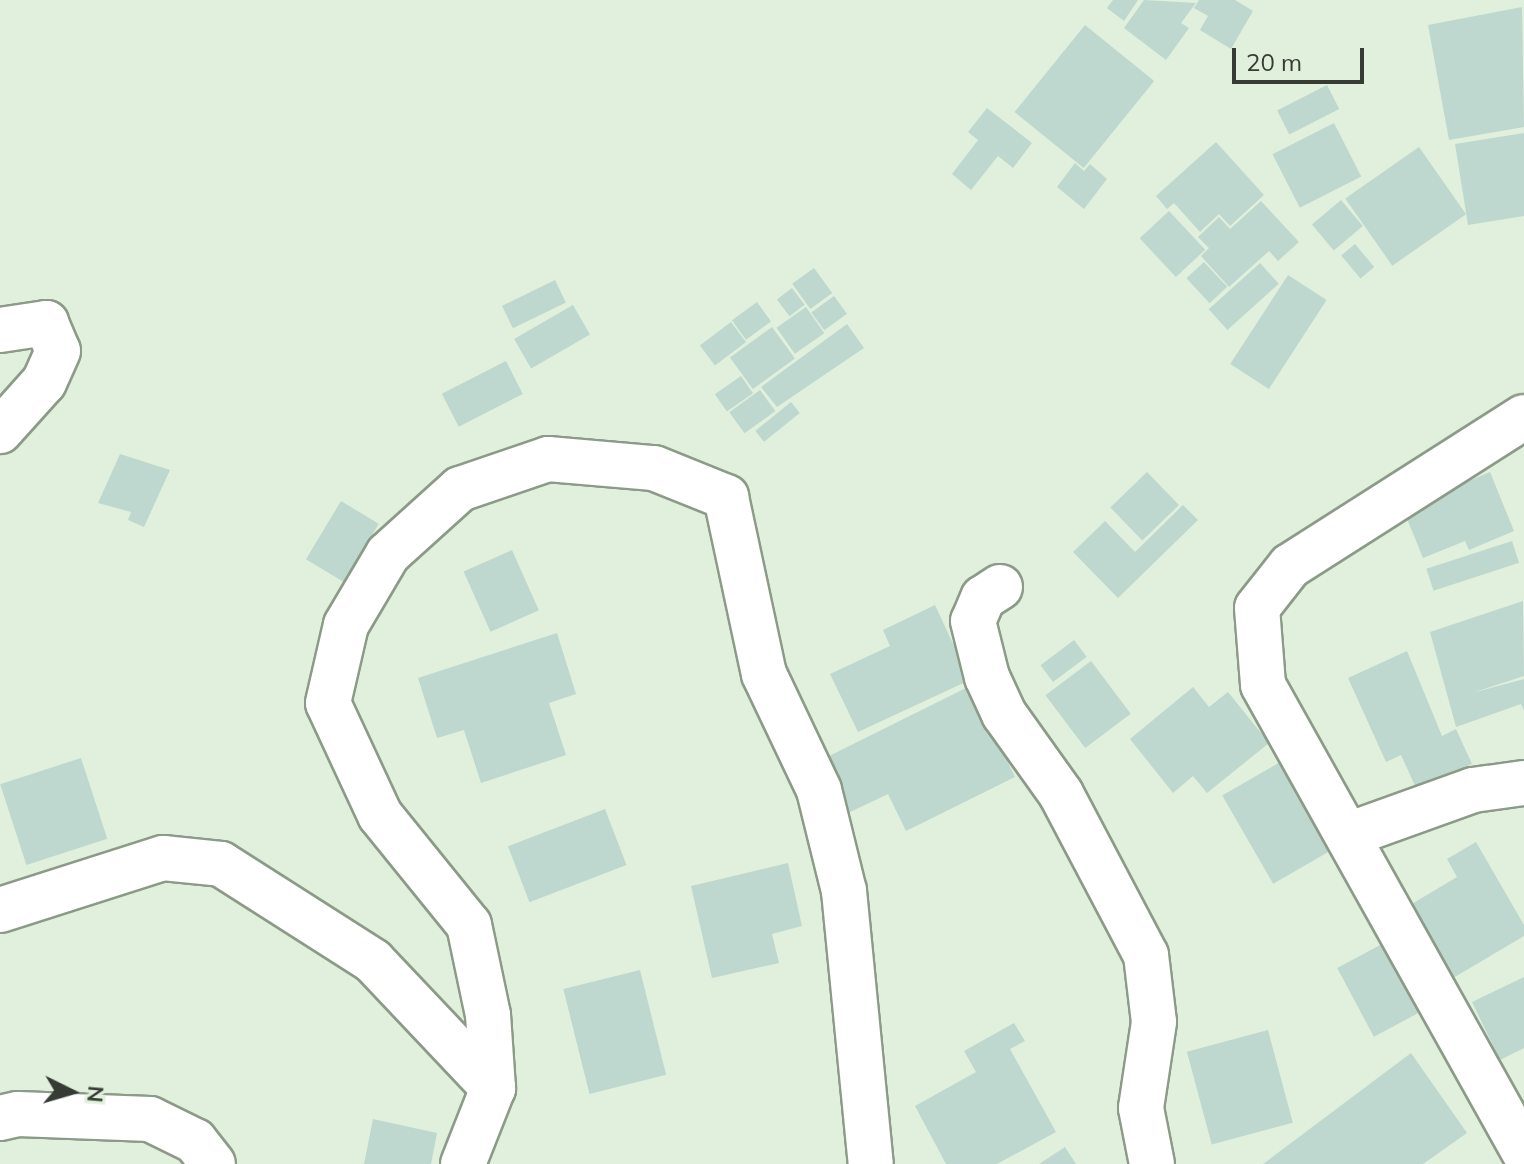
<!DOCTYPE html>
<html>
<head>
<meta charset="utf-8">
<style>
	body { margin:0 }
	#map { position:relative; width:1524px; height:1164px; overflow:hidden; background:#e0f0dc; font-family:Mulish,sans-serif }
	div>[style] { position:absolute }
	.building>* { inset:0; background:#bed8cf; transform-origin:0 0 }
	.roads { filter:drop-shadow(2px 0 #8c9a88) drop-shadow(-2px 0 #8c9a88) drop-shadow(0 2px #8c9a88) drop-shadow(0 -2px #8c9a88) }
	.street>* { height:44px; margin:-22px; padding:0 22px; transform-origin:22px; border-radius:22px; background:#fff }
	span { translate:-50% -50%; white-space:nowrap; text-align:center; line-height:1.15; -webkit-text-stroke:6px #e0f0dc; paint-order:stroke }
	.north { position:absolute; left:32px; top:1052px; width:80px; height:80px; -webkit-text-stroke:6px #e0f0dc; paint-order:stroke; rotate:95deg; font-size:22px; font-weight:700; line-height:32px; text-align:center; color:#363c34 }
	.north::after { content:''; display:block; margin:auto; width:28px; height:36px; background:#363c34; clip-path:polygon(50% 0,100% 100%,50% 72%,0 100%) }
	.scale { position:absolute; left:1232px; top:48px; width:132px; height:36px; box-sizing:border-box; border:4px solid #363c34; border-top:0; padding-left:10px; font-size:24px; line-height:28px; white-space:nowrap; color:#363c34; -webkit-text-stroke:6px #e0f0dc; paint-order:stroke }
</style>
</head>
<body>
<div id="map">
	<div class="building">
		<div style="clip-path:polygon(1113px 0,1138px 0,1124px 21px,1107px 8px)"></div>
		<div style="clip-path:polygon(1144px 0,1196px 3px,1181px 23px,1189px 28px,1166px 60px,1124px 28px)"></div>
		<div style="clip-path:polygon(1199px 0,1235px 0,1253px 11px,1231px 49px,1200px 30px,1208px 16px,1194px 8px)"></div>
		<div style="clip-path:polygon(1522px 7px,1524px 127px,1449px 140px,1428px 25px)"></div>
		<div style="left:1085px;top:25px;width:89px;height:112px;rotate:39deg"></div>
		<div style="left:1327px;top:85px;width:27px;height:56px;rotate:63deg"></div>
		<div style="clip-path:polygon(987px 108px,1032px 143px,1013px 168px,998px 156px,971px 190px,952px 174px,978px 140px,968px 132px)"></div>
		<div style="left:1334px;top:123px;width:60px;height:69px;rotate:63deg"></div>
		<div style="clip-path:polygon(1524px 133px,1524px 216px,1468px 225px,1455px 144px)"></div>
		<div style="clip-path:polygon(1216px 142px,1264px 195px,1230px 226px,1219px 214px,1200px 232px,1174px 203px,1167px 209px,1156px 196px)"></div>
		<div style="left:1419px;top:147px;width:82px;height:90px;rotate:55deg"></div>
		<div style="clip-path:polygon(1075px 163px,1084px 171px,1090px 164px,1107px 179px,1084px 209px,1057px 187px)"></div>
		<div style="left:1341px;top:200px;width:34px;height:38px;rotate:50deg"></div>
		<div style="clip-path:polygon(1261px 201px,1299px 242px,1278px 261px,1269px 251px,1229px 287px,1201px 256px,1209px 248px,1198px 237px,1219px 217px,1230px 229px)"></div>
		<div style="left:1169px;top:211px;width:53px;height:40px;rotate:47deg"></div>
		<div style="left:1355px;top:244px;width:30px;height:18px;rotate:50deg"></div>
		<div style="left:1204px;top:262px;width:34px;height:24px;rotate:47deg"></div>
		<div style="left:1260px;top:263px;width:28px;height:69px;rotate:48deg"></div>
		<div style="left:814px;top:268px;width:31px;height:27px;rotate:54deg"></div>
		<div style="left:1288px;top:275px;width:46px;height:106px;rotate:33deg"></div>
		<div style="left:555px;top:280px;width:25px;height:59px;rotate:64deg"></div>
		<div style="left:792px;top:288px;width:21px;height:19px;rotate:53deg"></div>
		<div style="left:834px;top:296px;width:22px;height:28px;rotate:54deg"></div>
		<div style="left:757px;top:302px;width:24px;height:31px;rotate:54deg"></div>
		<div style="left:573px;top:305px;width:34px;height:68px;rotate:60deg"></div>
		<div style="left:806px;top:307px;width:32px;height:36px;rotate:55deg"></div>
		<div style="left:731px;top:322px;width:25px;height:39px;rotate:53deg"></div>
		<div style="clip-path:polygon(847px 324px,864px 348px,777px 407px,761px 387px)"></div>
		<div style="left:772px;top:327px;width:39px;height:52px;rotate:54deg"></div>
		<div style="left:506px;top:361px;width:37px;height:72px;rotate:63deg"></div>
		<div style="left:741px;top:376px;width:21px;height:32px;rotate:55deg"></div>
		<div style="left:760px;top:390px;width:26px;height:38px;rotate:54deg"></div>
		<div style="left:791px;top:402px;width:14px;height:46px;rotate:51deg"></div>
		<div style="clip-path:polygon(120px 454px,170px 470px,144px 527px,128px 520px,131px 512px,98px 503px)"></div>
		<div style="left:1147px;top:472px;width:46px;height:51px;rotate:46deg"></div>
		<div style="clip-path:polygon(1490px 472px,1514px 531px,1469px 550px,1465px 541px,1423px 558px,1403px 509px)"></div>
		<div style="left:341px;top:501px;width:44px;height:68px;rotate:31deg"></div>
		<div style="clip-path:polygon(1183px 505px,1198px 520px,1118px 598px,1073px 552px,1105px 521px,1135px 552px)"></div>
		<div style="left:1512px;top:541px;width:23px;height:90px;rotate:72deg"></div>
		<div style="left:512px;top:550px;width:66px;height:53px;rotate:66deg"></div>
		<div style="clip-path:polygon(1523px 601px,1524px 676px,1472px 693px,1524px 679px,1524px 711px,1521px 704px,1456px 727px,1430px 632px)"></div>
		<div style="clip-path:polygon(935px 605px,970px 680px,858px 732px,830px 674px,890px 646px,883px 630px)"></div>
		<div style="clip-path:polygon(557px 633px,576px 694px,549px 703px,566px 755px,481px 783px,464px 730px,437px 738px,418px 678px)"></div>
		<div style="left:1074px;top:640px;width:21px;height:42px;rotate:53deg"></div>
		<div style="clip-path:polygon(1407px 651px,1442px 736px,1456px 729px,1472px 764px,1417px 790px,1401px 755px,1386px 762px,1348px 678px)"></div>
		<div style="left:1091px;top:661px;width:66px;height:57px;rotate:53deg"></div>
		<div style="clip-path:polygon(970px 686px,1015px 777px,906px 831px,888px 794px,846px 814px,821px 760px)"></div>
		<div style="clip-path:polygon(1193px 687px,1209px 707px,1228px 692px,1269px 743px,1207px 793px,1193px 776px,1173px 793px,1130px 739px)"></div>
		<div style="left:81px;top:758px;width:85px;height:85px;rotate:72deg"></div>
		<div style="left:1282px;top:761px;width:102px;height:69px;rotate:60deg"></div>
		<div style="left:605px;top:809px;width:60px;height:104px;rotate:69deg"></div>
		<div style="clip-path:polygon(1476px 842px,1524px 925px,1524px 936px,1443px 984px,1400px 911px,1457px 877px,1447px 859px)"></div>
		<div style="clip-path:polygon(788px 863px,802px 926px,772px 934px,779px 963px,712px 978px,691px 886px)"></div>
		<div style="left:1384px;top:943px;width:78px;height:53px;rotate:62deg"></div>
		<div style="left:640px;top:970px;width:108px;height:79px;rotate:76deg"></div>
		<div style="clip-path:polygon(1524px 977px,1524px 1048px,1500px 1060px,1472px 1002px)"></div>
		<div style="clip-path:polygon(1014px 1023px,1025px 1041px,1010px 1049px,1056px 1132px,997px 1164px,946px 1164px,915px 1106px,976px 1072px,964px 1051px)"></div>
		<div style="left:1268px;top:1030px;width:96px;height:84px;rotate:75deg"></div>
		<div style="clip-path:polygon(1411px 1053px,1467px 1133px,1423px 1164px,1263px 1164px)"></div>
		<div style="clip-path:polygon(373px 1119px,437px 1133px,431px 1164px,364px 1164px)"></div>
		<div style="clip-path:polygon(1065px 1147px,1076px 1164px,1039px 1164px)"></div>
	</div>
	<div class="roads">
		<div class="street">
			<div style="left:0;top:330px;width:47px;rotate:-8.7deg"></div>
			<div style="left:46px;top:323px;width:30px;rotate:67deg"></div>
			<div style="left:58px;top:351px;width:34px;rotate:114deg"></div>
			<div style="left:44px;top:382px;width:66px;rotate:131.9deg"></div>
			<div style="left:1524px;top:417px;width:277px;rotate:147.5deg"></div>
			<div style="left:1290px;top:566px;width:53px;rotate:128.2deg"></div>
			<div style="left:1257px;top:608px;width:77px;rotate:85.5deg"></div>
			<div style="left:1263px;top:685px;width:535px;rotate:60.8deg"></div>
			<div style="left:1000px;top:587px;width:20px;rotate:147deg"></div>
			<div style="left:983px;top:598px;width:25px;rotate:113deg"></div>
			<div style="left:973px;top:621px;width:58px;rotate:76deg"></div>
			<div style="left:987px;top:677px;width:41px;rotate:65.3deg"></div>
			<div style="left:1004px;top:714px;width:98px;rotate:54.5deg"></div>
			<div style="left:1061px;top:794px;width:182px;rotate:62.2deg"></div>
			<div style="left:1146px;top:955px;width:67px;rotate:83.2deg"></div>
			<div style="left:1154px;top:1022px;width:87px;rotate:98.6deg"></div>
			<div style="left:1141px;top:1108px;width:57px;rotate:78.9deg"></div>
			<div style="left:1348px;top:835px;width:133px;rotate:-19.8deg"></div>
			<div style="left:1473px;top:790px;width:51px;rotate:-7.8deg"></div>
			<div style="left:0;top:910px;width:171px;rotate:-17.7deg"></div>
			<div style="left:163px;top:858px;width:58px;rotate:5.9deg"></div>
			<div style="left:221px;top:864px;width:180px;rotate:32.5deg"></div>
			<div style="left:373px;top:961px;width:175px;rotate:46.6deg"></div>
			<div style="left:0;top:1118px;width:18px;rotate:-13deg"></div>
			<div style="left:18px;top:1114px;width:132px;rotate:2.2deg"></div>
			<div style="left:150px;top:1119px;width:50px;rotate:26.1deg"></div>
			<div style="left:195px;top:1141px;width:29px;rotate:52deg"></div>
			<div style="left:463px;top:1164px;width:82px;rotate:-68.5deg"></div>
			<div style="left:493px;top:1088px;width:73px;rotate:-93.9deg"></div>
			<div style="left:488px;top:1015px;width:92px;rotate:-101.9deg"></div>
			<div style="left:469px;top:925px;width:141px;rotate:-129deg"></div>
			<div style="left:380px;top:815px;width:123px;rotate:-114.9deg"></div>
			<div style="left:328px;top:703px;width:80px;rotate:-77deg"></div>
			<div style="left:346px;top:625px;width:82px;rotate:-59.4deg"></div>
			<div style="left:388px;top:554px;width:97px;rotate:-42.1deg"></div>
			<div style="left:460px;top:489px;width:93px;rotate:-18.8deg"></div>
			<div style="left:548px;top:459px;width:106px;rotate:4.9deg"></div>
			<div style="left:654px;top:468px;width:78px;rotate:21.9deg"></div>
			<div style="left:726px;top:497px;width:181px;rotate:77.9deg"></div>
			<div style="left:764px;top:674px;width:128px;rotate:64.6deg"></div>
			<div style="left:819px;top:790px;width:104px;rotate:76.1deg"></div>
			<div style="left:844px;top:891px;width:274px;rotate:84.4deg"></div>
		</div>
	</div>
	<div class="north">N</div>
	<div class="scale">20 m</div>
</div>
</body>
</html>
